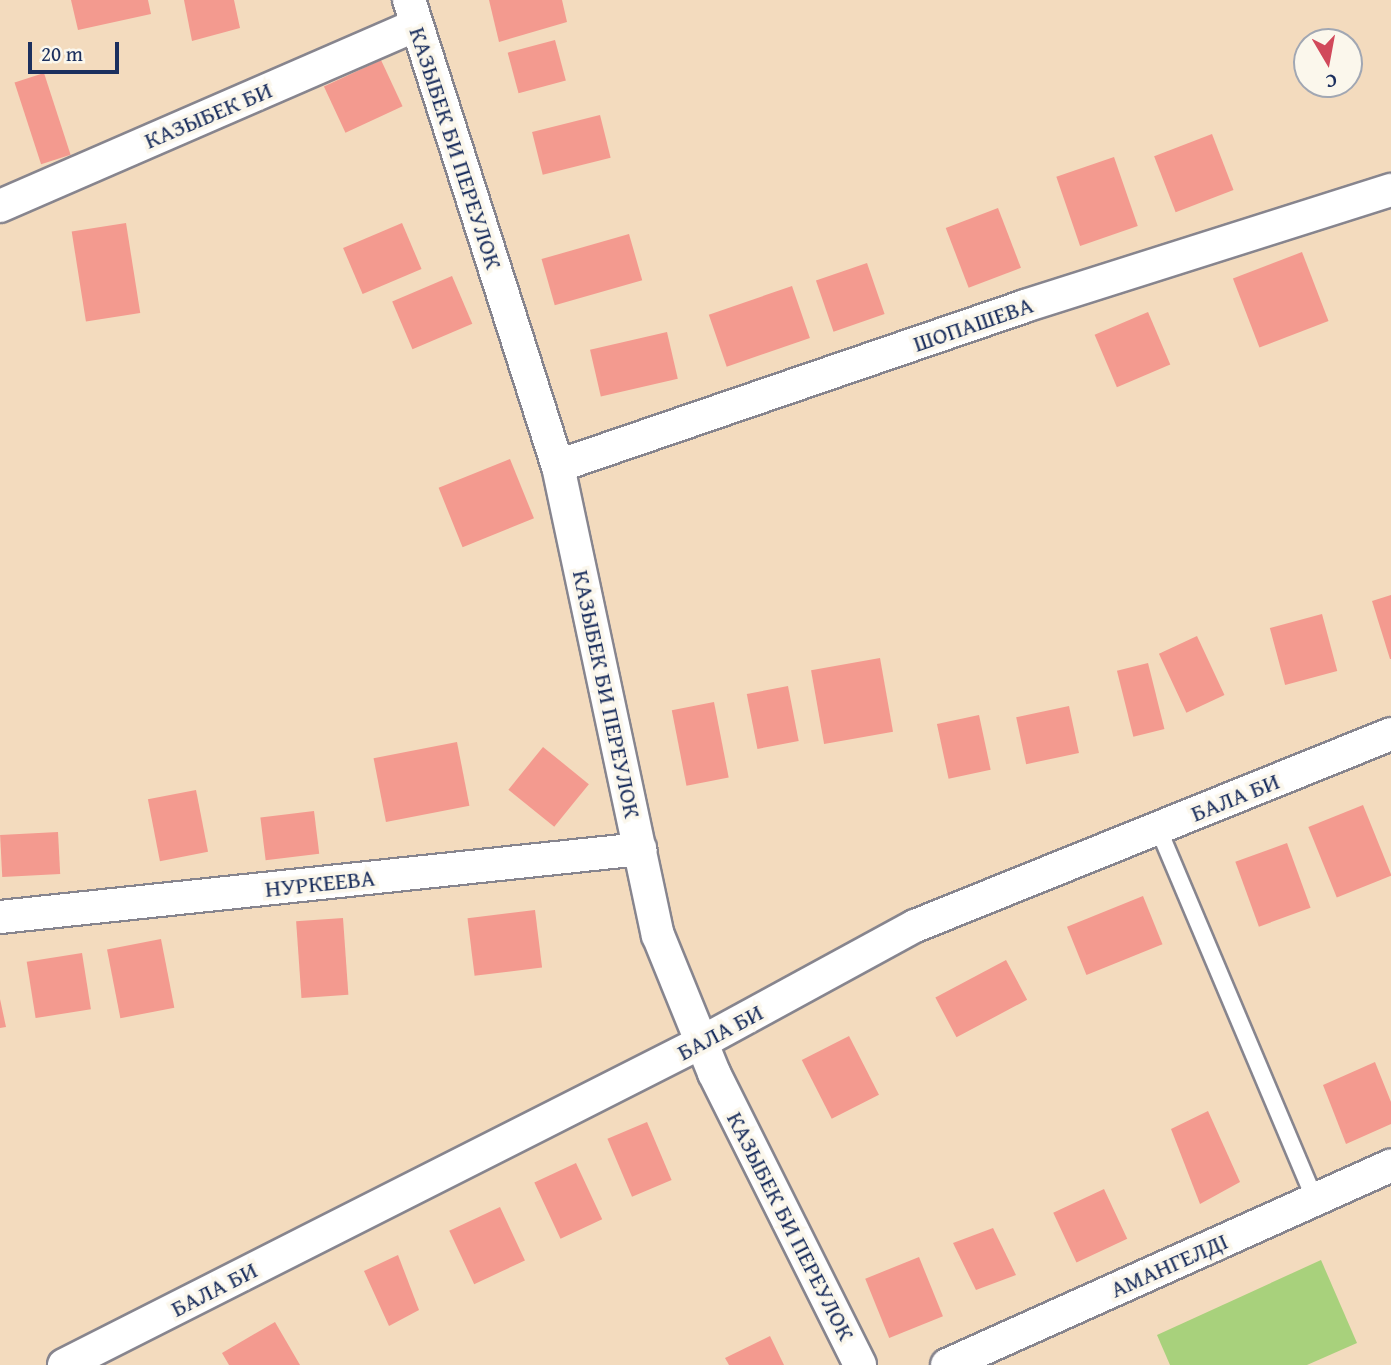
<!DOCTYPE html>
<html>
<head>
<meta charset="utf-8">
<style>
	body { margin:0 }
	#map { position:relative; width:1391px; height:1365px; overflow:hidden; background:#f3dbbe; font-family:"Gentium Book Plus",serif }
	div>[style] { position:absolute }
	.green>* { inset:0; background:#a8d17c }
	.building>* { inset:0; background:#f39a8f; transform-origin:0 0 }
	.roads { filter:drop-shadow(2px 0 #87858e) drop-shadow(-2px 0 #87858e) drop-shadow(0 2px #87858e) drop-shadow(0 -2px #87858e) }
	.lane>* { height:16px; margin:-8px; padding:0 8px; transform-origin:8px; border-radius:8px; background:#fff }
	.street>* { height:32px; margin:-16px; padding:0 16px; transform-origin:16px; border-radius:16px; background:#fff }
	span { translate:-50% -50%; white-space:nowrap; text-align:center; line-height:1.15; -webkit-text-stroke:7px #fbf7ec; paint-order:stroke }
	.street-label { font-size:24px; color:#1b2f5e }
	.north { position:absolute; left:1293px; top:28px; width:70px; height:70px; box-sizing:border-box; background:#fbf7ec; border:2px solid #a1a7b3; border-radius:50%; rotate:170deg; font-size:19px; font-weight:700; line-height:28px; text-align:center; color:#1b2f5e }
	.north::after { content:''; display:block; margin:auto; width:24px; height:32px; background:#d1495b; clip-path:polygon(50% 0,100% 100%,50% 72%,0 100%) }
	.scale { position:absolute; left:28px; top:42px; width:91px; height:32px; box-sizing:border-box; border:4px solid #1b2f5e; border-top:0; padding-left:9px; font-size:21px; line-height:24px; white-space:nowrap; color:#1b2f5e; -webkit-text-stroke:5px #fbf7ec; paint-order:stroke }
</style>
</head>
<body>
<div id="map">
	<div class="green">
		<div style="clip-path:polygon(1321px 1260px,1357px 1343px,1307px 1365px,1170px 1365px,1157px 1335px)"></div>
	</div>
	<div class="building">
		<div style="clip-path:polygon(71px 0,148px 0,151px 14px,78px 30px)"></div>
		<div style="clip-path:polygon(184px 0,234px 0,240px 28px,192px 41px)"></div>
		<div style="clip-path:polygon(489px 0,562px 0,567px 22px,499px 42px)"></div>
		<div style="left:555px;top:40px;width:42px;height:49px;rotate:75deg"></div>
		<div style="left:381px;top:60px;width:51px;height:63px;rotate:65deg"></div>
		<div style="left:44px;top:73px;width:86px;height:31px;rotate:72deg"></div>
		<div style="left:600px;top:115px;width:44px;height:70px;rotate:76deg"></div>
		<div style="left:1212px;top:134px;width:60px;height:62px;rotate:69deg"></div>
		<div style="left:1114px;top:157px;width:73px;height:61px;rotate:71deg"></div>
		<div style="left:998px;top:208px;width:64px;height:56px;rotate:69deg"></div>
		<div style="left:126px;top:223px;width:91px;height:55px;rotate:81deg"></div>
		<div style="left:402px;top:223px;width:50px;height:64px;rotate:67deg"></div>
		<div style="left:629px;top:234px;width:48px;height:91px;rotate:74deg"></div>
		<div style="left:1302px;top:252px;width:74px;height:74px;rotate:69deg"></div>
		<div style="left:867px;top:263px;width:54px;height:54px;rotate:71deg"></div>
		<div style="left:452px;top:276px;width:52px;height:65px;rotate:67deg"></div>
		<div style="left:792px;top:286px;width:55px;height:88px;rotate:71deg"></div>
		<div style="left:1148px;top:312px;width:57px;height:58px;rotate:67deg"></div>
		<div style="left:667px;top:332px;width:48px;height:79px;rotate:77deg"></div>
		<div style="left:510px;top:459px;width:64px;height:77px;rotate:68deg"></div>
		<div style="clip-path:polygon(1391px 595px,1391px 659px,1390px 659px,1372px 601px)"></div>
		<div style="left:1322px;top:614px;width:59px;height:54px;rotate:75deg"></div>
		<div style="left:1197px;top:636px;width:65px;height:42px;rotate:65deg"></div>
		<div style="left:880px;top:658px;width:75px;height:70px;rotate:80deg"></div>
		<div style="left:1148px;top:663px;width:68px;height:32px;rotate:76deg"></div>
		<div style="left:788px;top:686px;width:56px;height:42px;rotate:79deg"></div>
		<div style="left:714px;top:702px;width:77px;height:43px;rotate:79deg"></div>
		<div style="left:1069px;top:706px;width:48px;height:54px;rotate:78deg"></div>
		<div style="left:979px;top:715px;width:56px;height:43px;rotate:78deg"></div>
		<div style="left:457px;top:742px;width:65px;height:85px;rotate:79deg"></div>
		<div style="left:543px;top:747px;width:59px;height:55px;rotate:39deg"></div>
		<div style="left:196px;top:790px;width:63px;height:49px;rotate:79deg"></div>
		<div style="left:1363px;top:805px;width:76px;height:59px;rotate:68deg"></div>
		<div style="left:314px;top:811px;width:43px;height:54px;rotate:83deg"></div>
		<div style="left:58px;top:832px;width:42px;height:58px;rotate:87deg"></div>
		<div style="left:1287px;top:843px;width:69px;height:55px;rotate:70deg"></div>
		<div style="left:1143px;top:896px;width:52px;height:82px;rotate:68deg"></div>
		<div style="left:535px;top:910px;width:58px;height:68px;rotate:83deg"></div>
		<div style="left:343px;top:918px;width:77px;height:47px;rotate:86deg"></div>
		<div style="left:161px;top:939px;width:70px;height:55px;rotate:79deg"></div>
		<div style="left:82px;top:953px;width:57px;height:56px;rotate:81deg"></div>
		<div style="left:1006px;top:960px;width:45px;height:80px;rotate:62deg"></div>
		<div style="clip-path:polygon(0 999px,6px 1027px,0 1028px)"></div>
		<div style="left:849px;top:1036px;width:66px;height:53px;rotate:63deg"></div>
		<div style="clip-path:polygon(1375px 1062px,1391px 1102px,1391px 1124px,1346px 1144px,1323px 1085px)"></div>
		<div style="clip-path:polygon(1208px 1111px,1240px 1182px,1200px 1204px,1171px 1129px)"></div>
		<div style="left:647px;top:1122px;width:63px;height:43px;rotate:67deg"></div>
		<div style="left:576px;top:1163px;width:62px;height:46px;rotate:65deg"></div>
		<div style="left:1104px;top:1189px;width:55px;height:56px;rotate:65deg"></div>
		<div style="left:500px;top:1207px;width:59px;height:56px;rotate:65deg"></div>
		<div style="clip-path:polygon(993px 1228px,1016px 1275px,976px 1290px,953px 1243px)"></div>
		<div style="clip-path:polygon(398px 1255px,419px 1310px,389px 1326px,364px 1271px)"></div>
		<div style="left:919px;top:1257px;width:64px;height:58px;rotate:68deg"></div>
		<div style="clip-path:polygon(275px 1322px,300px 1365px,229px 1365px,222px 1353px)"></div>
		<div style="clip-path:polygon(770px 1336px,784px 1365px,729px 1365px,725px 1358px)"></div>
	</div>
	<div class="roads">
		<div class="lane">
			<div style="left:1158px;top:828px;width:403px;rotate:67.1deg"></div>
		</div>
		<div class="street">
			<div style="left:409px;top:0;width:489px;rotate:72.3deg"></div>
			<div style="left:558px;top:466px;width:480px;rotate:78deg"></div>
			<div style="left:658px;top:935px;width:149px;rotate:67.9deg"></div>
			<div style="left:714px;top:1073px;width:326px;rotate:63.4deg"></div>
			<div style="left:0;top:206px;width:454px;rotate:-23.5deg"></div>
			<div style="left:558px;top:466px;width:494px;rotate:-18.9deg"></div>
			<div style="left:1025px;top:306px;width:384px;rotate:-17.6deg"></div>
			<div style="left:0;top:917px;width:644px;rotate:-6.06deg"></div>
			<div style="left:64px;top:1365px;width:715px;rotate:-26.85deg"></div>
			<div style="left:702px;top:1042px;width:243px;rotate:-28.6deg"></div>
			<div style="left:915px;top:926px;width:513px;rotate:-21.97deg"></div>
			<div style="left:947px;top:1365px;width:487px;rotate:-24.2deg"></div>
		</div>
	</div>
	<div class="street-label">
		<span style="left:208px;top:115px;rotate:-23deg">КАЗЫБЕК БИ</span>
		<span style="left:456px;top:148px;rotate:72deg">КАЗЫБЕК БИ ПЕРЕУЛОК</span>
		<span style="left:973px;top:324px;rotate:-19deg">ШОПАШЕВА</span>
		<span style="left:607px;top:694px;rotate:78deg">КАЗЫБЕК БИ ПЕРЕУЛОК</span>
		<span style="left:1235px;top:797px;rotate:-22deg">БАЛА БИ</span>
		<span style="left:320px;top:883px;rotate:-6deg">НУРКЕЕВА</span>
		<span style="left:720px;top:1032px;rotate:-28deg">БАЛА БИ</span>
		<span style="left:791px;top:1226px;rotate:63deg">КАЗЫБЕК БИ ПЕРЕУЛОК</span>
		<span style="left:1169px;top:1265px;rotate:-24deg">АМАНГЕЛДІ</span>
		<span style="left:214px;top:1289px;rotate:-27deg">БАЛА БИ</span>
	</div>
	<div class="north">С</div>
	<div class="scale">20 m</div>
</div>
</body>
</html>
